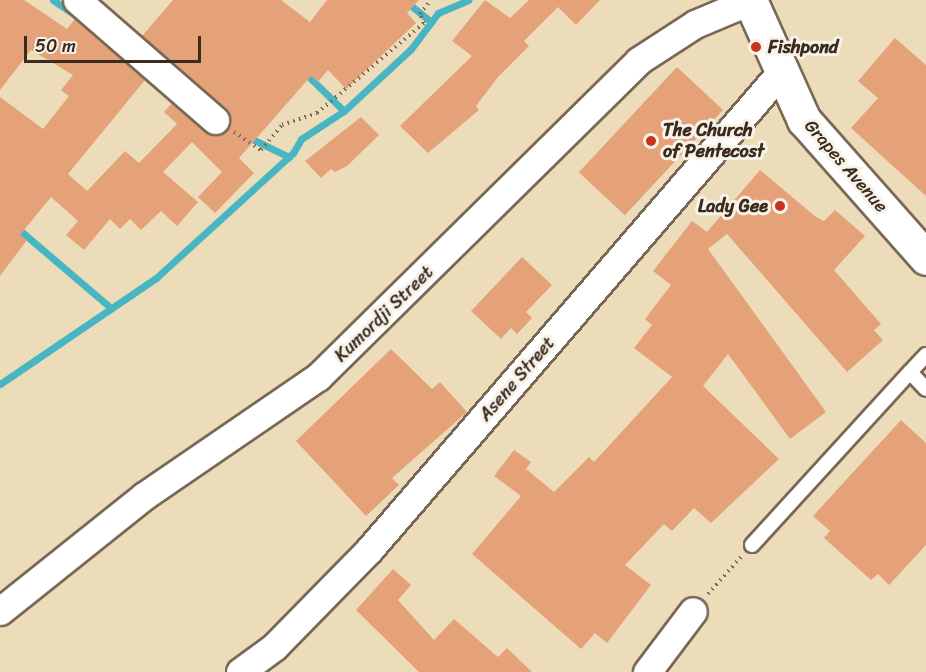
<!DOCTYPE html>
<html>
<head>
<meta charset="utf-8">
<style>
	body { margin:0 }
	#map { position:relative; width:926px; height:672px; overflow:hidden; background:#eddcba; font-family:Sriracha,sans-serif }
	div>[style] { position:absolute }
	.stream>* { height:7px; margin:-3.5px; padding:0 3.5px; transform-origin:3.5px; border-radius:3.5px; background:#48b6c2 }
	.building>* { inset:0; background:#e5a279; transform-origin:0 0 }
	.path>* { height:4px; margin-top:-2px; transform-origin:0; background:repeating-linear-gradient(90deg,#796855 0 1.5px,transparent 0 6px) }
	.roads { filter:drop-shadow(2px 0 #796855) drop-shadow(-2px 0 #796855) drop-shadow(0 2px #796855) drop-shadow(0 -2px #796855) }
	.service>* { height:14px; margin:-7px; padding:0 7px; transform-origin:7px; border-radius:7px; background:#fff }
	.minor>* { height:27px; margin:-13.5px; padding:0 13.5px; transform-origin:13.5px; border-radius:13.5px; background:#fff }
	.tertiary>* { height:33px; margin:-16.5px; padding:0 16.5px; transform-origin:16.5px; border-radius:16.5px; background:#fff }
	.dots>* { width:16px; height:16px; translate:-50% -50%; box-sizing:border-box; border:3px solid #f7f3e8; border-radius:50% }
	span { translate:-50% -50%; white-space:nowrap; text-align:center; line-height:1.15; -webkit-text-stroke:6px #f7f3e8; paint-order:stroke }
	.poi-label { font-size:18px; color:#3b2a1e; font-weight:700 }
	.left { translate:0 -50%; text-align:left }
	.right { translate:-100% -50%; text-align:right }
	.street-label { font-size:18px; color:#3b2a1e }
	.scale { position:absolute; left:24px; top:36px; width:177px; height:27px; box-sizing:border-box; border:3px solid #3b2a1e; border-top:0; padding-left:8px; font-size:18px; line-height:21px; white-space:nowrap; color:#3b2a1e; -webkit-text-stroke:4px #f7f3e8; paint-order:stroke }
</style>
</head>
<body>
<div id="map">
	<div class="stream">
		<div style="left:53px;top:0;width:30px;rotate:34deg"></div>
		<div style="left:404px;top:0;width:35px;rotate:39deg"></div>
		<div style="left:305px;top:73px;width:54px;rotate:44.3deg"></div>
		<div style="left:246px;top:136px;width:48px;rotate:26deg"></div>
		<div style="left:16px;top:227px;width:125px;rotate:40.5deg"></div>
		<div style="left:0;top:384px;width:189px;rotate:-34.2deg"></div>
		<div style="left:156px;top:278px;width:185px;rotate:-42.4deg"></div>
		<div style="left:293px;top:153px;width:16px;rotate:-60deg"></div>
		<div style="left:301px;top:139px;width:51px;rotate:-33.1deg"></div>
		<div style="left:344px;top:111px;width:91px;rotate:-42.8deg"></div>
		<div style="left:411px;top:49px;width:45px;rotate:-53.1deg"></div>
		<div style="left:438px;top:13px;width:33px;rotate:-23deg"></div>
	</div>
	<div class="building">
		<div style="clip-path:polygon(0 0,24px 0,67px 29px,75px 19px,145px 80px,68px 174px,87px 191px,125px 151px,139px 163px,177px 124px,164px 112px,172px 103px,211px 135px,221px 135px,230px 124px,225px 108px,142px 36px,173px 0,281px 0,310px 22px,327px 0,419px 0,407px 13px,416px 23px,346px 89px,328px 70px,318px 82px,311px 76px,239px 158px,254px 173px,215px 213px,198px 197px,222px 172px,192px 142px,163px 172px,198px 202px,177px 226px,161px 211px,141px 230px,130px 219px,120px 229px,110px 219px,84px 250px,66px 235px,78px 221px,51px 197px,20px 235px,27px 240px,0 276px,0 97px,43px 129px,69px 96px,61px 90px,73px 75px,31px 50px,0 90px)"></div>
		<div style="clip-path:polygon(485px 0,510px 18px,529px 0,600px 0,576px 25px,558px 7px,524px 41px,529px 46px,498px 77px,476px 106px,479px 110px,428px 153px,400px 126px,472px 56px,452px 41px)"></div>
		<div style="clip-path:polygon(895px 38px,926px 65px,926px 196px,851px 128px,878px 98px,858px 81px)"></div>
		<div style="left:677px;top:67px;width:63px;height:144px;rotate:43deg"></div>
		<div style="clip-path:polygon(361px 117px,379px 135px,347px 166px,335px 172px,331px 169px,321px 178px,305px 161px)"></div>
		<div style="clip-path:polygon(760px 170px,816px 217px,824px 221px,835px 210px,865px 236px,834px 270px,881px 324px,874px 330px,883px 340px,847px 372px,727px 234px,708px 249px,826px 412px,790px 439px,728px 354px,703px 386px,779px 459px,711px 523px,694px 508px,672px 531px,664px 524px,625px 565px,651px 585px,607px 643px,595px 633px,581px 649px,472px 554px,521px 496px,494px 476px,514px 450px,531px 462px,526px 469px,554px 492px,589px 457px,594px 462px,672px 377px,634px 348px,652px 325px,645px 319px,671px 285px,653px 271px,692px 221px,707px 232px)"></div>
		<div style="clip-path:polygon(522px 257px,552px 285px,526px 312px,532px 318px,517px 334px,511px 328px,501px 339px,471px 311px)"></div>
		<div style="clip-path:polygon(391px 349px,432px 389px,440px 382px,467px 412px,392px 478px,399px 485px,366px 516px,296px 441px)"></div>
		<div style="clip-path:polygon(901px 420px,926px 443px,926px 545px,889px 585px,878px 574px,871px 580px,824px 538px,830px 531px,813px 516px)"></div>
		<div style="clip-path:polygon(393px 569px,411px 585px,398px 600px,434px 640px,454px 619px,498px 657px,507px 648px,532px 672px,419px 672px,356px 610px)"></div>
	</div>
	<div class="path">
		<div style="left:234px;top:132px;width:32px;rotate:34deg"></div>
		<div style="left:261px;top:150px;width:33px;rotate:-50deg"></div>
		<div style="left:282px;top:125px;width:37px;rotate:-19deg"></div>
		<div style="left:317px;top:113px;width:140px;rotate:-40.1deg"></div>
		<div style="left:424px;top:23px;width:10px;rotate:-114deg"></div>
		<div style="left:420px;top:14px;width:18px;rotate:-52deg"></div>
		<div style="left:708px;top:594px;width:50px;rotate:-48.3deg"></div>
	</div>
	<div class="roads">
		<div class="service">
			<div style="left:926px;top:355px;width:23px;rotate:133deg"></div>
			<div style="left:910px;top:372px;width:23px;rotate:47deg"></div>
			<div style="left:752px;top:545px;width:234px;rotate:-47.6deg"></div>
		</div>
		<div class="minor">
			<div style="left:77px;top:0;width:183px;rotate:41deg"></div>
			<div style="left:0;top:611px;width:184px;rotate:-38.6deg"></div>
			<div style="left:144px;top:496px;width:211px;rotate:-34.4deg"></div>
			<div style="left:318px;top:377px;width:450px;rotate:-44.6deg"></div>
			<div style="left:638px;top:61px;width:68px;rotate:-33deg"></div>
			<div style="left:695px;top:24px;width:62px;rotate:-22.8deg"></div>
			<div style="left:240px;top:672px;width:42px;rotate:-36.3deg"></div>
			<div style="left:274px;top:647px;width:136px;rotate:-45.6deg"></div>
			<div style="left:369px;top:550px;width:631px;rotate:-49.24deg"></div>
			<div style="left:647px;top:672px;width:76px;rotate:-53deg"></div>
		</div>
		<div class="tertiary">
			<div style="left:750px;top:0;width:132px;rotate:65.8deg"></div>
			<div style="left:804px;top:120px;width:184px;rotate:48.5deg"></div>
		</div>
	</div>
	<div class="dots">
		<div style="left:756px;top:47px;background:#c8321e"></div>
		<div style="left:651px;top:141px;background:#c8321e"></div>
		<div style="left:780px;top:206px;background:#c8321e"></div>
	</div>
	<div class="poi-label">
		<span class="left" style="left:768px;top:47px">Fishpond</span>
		<span class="left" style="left:663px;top:141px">The Church<br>of Pentecost</span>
		<span class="right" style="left:768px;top:206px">Lady Gee</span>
	</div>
	<div class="street-label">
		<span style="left:846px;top:166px;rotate:49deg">Grapes Avenue</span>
		<span style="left:384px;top:314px;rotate:-44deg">Kumordji Street</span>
		<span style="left:517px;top:379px;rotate:-49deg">Asene Street</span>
	</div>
	<div class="scale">50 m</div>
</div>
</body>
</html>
